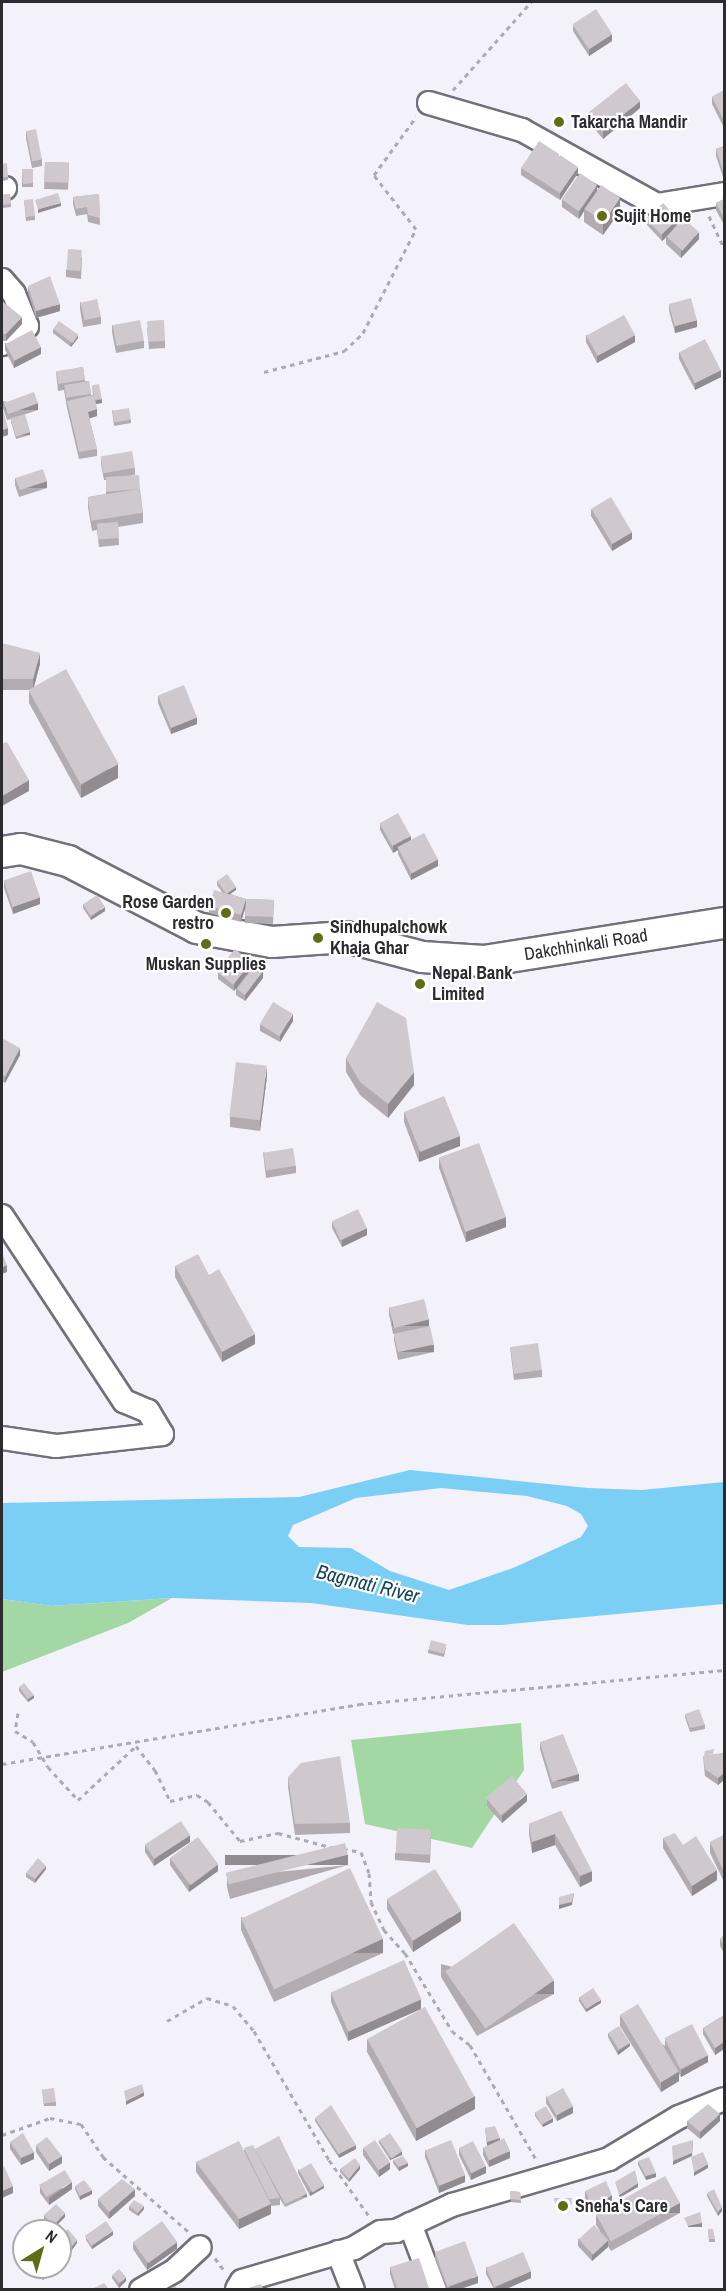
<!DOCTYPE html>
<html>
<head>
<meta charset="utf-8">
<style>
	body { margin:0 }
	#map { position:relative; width:726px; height:2291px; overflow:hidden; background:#f3f2fb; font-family:"Archivo Narrow",sans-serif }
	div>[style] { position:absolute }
	.green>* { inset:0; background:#a3d8a5 }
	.water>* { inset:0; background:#7ccff4 }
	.path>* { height:3px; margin-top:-1.5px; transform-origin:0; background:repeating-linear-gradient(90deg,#acabb3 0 4.5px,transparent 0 9px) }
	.roads { filter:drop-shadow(2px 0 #727179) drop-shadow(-2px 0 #727179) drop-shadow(0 2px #727179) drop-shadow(0 -2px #727179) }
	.minor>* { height:22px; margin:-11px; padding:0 11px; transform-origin:11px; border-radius:11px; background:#fff }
	.major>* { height:30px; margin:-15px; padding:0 15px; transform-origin:15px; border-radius:15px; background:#fff }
	.wall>* { inset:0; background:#b2acb2; transform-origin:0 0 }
	.shaded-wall>* { inset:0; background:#918c91; transform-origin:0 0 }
	.building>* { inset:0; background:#cfc8cf; transform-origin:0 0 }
	.dots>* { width:16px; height:16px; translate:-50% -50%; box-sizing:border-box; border:3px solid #fff; border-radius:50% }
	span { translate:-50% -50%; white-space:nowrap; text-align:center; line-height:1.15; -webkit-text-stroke:4.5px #fff; paint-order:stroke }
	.poi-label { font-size:18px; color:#2c2b2f; font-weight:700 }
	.left { translate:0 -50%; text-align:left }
	.right { translate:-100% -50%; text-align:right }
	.street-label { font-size:18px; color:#2c2b2f }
	.water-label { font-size:20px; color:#144458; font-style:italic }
	.frame { position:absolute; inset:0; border:3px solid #2c2b2f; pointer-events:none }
	.north { position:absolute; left:12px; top:2219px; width:60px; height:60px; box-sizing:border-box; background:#fff; border:2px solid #abaaac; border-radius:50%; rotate:37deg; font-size:16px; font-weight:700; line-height:24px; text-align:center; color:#2c2b2f }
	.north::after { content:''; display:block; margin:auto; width:21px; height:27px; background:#616d16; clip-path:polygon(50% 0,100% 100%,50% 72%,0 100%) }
</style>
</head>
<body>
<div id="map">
	<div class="green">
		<div style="clip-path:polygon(172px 1598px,128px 1623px,2px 1672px,2px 1599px,52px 1606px)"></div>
		<div style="clip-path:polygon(521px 1723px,524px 1770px,472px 1848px,365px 1824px,351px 1740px)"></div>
	</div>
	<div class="water">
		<div style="clip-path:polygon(evenodd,410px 1470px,588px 1488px,642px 1490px,724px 1482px,724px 1604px,501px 1625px,468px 1625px,311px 1603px,172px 1598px,52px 1606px,2px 1599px,2px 1503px,299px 1497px,410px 1470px,441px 1488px,527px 1496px,567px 1506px,581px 1514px,588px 1526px,581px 1537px,513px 1568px,449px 1590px,390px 1571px,351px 1548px,299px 1547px,288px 1536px,293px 1525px,356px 1498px,441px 1488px)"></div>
	</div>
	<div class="path">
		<div style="left:453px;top:90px;width:118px;rotate:-48.4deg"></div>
		<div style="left:709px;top:216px;width:35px;rotate:65deg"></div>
		<div style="left:264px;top:372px;width:83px;rotate:-14.7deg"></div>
		<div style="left:344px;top:351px;width:26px;rotate:-43deg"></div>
		<div style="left:363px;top:333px;width:117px;rotate:-63deg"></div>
		<div style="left:416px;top:229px;width:68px;rotate:-127.9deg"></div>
		<div style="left:374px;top:175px;width:72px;rotate:-54.1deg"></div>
		<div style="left:18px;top:1713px;width:18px;rotate:99deg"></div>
		<div style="left:15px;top:1731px;width:21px;rotate:31deg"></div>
		<div style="left:33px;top:1742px;width:29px;rotate:59deg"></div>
		<div style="left:48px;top:1767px;width:45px;rotate:47.7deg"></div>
		<div style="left:78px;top:1800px;width:79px;rotate:-43deg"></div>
		<div style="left:136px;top:1746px;width:31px;rotate:52deg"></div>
		<div style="left:155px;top:1770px;width:34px;rotate:64deg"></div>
		<div style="left:170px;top:1801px;width:28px;rotate:-13deg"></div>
		<div style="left:197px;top:1795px;width:13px;rotate:32deg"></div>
		<div style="left:208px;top:1802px;width:50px;rotate:50.6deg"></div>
		<div style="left:240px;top:1841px;width:39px;rotate:-12deg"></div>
		<div style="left:278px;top:1833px;width:58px;rotate:15deg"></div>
		<div style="left:2px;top:1764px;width:362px;rotate:-9.5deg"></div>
		<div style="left:359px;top:1704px;width:367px;rotate:-5.3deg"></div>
		<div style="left:343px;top:1849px;width:18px;rotate:9deg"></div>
		<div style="left:361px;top:1852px;width:22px;rotate:69deg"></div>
		<div style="left:369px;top:1873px;width:29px;rotate:86deg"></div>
		<div style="left:371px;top:1902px;width:31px;rotate:65deg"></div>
		<div style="left:384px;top:1930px;width:31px;rotate:48deg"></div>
		<div style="left:405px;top:1953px;width:91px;rotate:58.9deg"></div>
		<div style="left:452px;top:2031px;width:23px;rotate:38deg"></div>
		<div style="left:470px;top:2045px;width:134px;rotate:60deg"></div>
		<div style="left:167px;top:2021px;width:46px;rotate:-29.9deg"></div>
		<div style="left:207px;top:1998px;width:27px;rotate:17deg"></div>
		<div style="left:233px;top:2006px;width:33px;rotate:50deg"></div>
		<div style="left:254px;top:2031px;width:149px;rotate:59.8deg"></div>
		<div style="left:329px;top:2160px;width:69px;rotate:54.5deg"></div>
		<div style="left:2px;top:2135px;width:51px;rotate:-19.5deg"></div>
		<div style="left:50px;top:2118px;width:32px;rotate:11deg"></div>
		<div style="left:81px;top:2124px;width:40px;rotate:56deg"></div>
		<div style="left:103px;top:2157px;width:116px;rotate:41.1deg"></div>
		<div style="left:215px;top:2258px;width:17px;rotate:54deg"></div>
	</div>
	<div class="roads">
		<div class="minor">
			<div style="left:429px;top:103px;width:97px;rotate:16.2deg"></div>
			<div style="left:522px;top:130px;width:154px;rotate:29.1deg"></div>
			<div style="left:657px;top:205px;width:68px;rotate:-9.3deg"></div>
			<div style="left:2px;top:188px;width:3px"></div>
			<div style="left:2px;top:280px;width:18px;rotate:49deg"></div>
			<div style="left:14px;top:294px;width:35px;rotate:68deg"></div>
			<div style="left:27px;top:326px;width:31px;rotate:144deg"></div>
			<div style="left:2px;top:1216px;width:222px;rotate:56.6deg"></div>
			<div style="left:124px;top:1401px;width:26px;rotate:23deg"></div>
			<div style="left:148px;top:1411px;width:27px;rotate:59deg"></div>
			<div style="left:162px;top:1434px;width:107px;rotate:173.5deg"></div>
			<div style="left:56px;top:1446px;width:55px;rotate:-171.6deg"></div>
			<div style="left:410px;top:2224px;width:71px;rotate:69.3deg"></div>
			<div style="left:338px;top:2252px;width:41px;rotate:68.5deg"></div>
			<div style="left:237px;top:2289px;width:9px;rotate:-58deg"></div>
			<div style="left:242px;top:2281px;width:117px;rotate:-16.4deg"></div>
			<div style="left:354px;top:2248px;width:31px;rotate:-31deg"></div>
			<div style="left:381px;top:2232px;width:15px;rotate:-4deg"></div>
			<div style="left:396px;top:2231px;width:62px;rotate:-24.9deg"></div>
			<div style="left:452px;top:2205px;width:164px;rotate:-16.3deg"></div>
			<div style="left:609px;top:2159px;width:82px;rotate:-31deg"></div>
			<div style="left:679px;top:2117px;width:48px;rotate:-21.8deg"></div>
			<div style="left:141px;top:2290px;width:38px;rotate:-30deg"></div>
			<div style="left:174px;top:2271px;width:35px;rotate:-43deg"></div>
		</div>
		<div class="major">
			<div style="left:2px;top:852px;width:19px;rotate:-9deg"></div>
			<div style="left:21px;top:849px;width:49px;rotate:14.3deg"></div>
			<div style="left:68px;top:861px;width:145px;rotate:27.4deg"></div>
			<div style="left:197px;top:928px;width:76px;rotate:10.6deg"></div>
			<div style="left:272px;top:942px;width:74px;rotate:-3.9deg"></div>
			<div style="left:346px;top:937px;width:79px;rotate:14.7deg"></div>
			<div style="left:422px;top:957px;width:62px;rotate:3.7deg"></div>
			<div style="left:484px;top:961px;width:243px;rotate:-9deg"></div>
		</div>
	</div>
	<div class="wall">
		<div style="clip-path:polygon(573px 25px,612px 41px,589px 56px,573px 31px)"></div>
		<div style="clip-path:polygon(724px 90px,724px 128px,712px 104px,712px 97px)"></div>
		<div style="clip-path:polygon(640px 108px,603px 139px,588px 121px,588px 114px)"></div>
		<div style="clip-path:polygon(26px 131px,42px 159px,42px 166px,32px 168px,26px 138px)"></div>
		<div style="clip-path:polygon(724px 146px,723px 177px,716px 156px,716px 149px)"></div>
		<div style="clip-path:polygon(559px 156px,578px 173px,560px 200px,521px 175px,521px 168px)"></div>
		<div style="left:45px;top:162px;width:24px;height:27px;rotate:2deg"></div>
		<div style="clip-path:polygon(2px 164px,8px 177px,8px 180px,2px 181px)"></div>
		<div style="left:22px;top:169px;width:11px;height:18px"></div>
		<div style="clip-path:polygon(597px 189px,620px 211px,603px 235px,584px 222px,584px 211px,579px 219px,562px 207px,562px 200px)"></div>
		<div style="clip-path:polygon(10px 194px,11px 207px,2px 208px,2px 195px)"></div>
		<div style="clip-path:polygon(99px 194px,100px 225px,88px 222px,87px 214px,76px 216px,73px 204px,73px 197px)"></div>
		<div style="clip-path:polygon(724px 199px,724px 225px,716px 210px,716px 203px)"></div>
		<div style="clip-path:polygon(24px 200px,35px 216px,35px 220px,26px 221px)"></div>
		<div style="clip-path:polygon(647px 219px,678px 223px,699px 239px,681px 258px,666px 244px,666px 238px,662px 241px,647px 225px)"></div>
		<div style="clip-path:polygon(82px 257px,81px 279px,66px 277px,66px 270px)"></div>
		<div style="clip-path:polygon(28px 286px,60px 311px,36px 318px,28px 293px)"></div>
		<div style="clip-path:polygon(2px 301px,22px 324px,6px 341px,2px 341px)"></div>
		<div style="clip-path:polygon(80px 302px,101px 317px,101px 324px,83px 327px,80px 309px)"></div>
		<div style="clip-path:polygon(669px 304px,697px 327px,675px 333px,669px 311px)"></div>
		<div style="clip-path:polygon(112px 325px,144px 341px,144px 348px,116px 353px,112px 332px)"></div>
		<div style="clip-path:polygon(147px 328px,165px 341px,165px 348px,149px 349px)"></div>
		<div style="clip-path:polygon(53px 329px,78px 338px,71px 347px,53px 333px)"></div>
		<div style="clip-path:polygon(586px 335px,635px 342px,597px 363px,586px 342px)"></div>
		<div style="clip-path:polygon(5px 343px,41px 354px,14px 368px,5px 350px)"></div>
		<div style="clip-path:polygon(679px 352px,721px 377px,695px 390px,679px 359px)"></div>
		<div style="clip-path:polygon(83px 367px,85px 381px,89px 381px,91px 395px,93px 395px,92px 386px,102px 403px,96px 404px,97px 416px,89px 418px,97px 449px,97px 456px,79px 459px,67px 408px,64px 390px,58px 391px,56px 372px)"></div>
		<div style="clip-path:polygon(3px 401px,38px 410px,23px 415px,30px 435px,16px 439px,11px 422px,11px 419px,7px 420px,3px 408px)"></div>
		<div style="clip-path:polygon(112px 410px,131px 420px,131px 423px,114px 426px)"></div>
		<div style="clip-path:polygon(101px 457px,135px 468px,135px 475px,131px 475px,140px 490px,143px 513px,143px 523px,118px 527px,119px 545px,99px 547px,97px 530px,92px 531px,88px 507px,88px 497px,106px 494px,106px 480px,104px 480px,101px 464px)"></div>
		<div style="clip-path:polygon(15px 478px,47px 488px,19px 497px,15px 485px)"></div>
		<div style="clip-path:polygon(591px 509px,632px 539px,612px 551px,591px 516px)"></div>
		<div style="clip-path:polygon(2px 643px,40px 664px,34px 687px,118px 778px,81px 798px,29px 703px,29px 690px,2px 690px)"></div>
		<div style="clip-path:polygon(158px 696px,197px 724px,171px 734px,158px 703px)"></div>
		<div style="clip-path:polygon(380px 824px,411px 840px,438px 866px,411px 880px,398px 854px,398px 850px,393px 853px,380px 830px)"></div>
		<div style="clip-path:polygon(4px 881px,40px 904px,13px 914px,4px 888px)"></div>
		<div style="clip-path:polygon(217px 881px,236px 890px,230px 894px,246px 899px,274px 900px,273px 924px,245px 923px,245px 907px,241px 922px,209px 913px,209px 906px,222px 892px,217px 885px)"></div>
		<div style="clip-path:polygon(83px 904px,105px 911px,91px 920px,83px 908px)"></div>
		<div style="clip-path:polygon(251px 969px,263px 978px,245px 1001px,236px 995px,236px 988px,234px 991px,218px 979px,218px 972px)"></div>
		<div style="clip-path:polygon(293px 1021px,280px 1042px,260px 1031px,260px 1024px)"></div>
		<div style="clip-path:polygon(2px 1038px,20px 1055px,5px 1083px,2px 1081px)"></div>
		<div style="clip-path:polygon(346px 1058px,414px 1085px,388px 1118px,360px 1095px,346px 1072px)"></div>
		<div style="clip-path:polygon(267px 1076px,260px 1131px,230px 1127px,230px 1117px)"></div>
		<div style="clip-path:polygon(404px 1112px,460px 1146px,419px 1162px,404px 1122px)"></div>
		<div style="clip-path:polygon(263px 1152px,296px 1166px,296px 1173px,266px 1178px)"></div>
		<div style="clip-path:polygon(439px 1158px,506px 1227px,466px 1242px,439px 1168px)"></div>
		<div style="clip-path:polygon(332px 1221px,367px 1235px,342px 1247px,332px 1228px)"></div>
		<div style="clip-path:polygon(175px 1266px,209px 1275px,255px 1344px,222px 1362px,175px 1277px)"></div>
		<div style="clip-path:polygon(389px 1307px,429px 1326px,434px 1352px,398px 1360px,394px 1340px,394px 1334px,393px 1334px,389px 1314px)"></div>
		<div style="clip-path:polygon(510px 1347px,542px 1370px,542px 1377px,514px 1380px)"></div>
		<div style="clip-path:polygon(446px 1647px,444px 1657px,428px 1653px,428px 1650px)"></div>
		<div style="clip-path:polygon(19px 1687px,34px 1698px,28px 1702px,19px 1691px)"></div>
		<div style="clip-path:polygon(685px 1714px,705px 1725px,705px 1729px,690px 1732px,685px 1717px)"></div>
		<div style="clip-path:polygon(540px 1742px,579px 1781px,552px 1789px,540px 1749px)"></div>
		<div style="clip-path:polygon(724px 1753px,724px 1780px,718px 1785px,705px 1776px,703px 1756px)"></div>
		<div style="clip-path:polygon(288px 1777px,350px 1823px,350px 1833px,295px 1835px,288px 1787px)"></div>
		<div style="clip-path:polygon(487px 1799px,527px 1801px,502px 1823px,487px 1806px)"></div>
		<div style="clip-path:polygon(561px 1811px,592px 1881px,580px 1887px,555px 1845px,532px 1853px,529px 1834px,529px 1824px)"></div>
		<div style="clip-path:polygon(724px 1835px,724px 1882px,710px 1853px,710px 1842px)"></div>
		<div style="clip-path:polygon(431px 1837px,430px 1863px,395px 1860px,395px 1853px)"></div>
		<div style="clip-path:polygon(663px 1838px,683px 1845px,717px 1880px,692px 1896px,663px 1848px)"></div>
		<div style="clip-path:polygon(190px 1842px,154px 1866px,145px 1852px,145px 1845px)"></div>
		<div style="clip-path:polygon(170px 1858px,218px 1871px,189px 1892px,170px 1865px)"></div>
		<div style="clip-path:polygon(348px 1865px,230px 1899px,227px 1887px,227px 1877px)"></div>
		<div style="clip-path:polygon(46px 1869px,35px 1883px,26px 1877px,26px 1873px)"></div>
		<div style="clip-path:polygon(387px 1899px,461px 1921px,413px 1952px,387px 1909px)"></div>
		<div style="clip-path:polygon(241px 1917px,383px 1953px,274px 2002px,241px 1930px)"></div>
		<div style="clip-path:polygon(724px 1935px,724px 1953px,720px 1946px,720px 1939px)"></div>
		<div style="clip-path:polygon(441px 1964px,554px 1994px,477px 2036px,441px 1977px)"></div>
		<div style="clip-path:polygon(331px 1992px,421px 2009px,348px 2041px,331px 2002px)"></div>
		<div style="clip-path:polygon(579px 1997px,601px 2003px,586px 2012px,579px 2001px)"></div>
		<div style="clip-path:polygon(620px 2015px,665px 2046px,665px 2039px,708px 2062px,681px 2077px,679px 2074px,679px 2081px,661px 2092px,620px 2026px)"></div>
		<div style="clip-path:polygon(724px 2015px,724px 2049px,715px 2055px,703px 2034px,703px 2028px)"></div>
		<div style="clip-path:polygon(608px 2033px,630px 2046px,618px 2055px,608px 2037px)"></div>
		<div style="clip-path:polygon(367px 2039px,475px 2109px,416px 2141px,367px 2052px)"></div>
		<div style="clip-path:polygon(42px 2089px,56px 2102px,56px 2106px,44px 2106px)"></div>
		<div style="clip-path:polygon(546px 2096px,573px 2113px,557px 2121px,546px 2103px)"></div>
		<div style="clip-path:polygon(535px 2112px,553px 2122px,543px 2127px,535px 2116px)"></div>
		<div style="clip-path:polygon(315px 2118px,356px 2149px,339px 2158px,315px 2121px)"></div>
		<div style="clip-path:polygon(687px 2121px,720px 2121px,700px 2139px,687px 2128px)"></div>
		<div style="clip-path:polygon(485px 2128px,500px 2140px,510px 2158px,489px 2167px,483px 2155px,483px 2148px,490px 2145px,487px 2146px)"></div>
		<div style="clip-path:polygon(379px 2140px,402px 2155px,390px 2160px,379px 2143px)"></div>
		<div style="clip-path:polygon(10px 2142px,34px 2159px,21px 2165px,10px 2149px)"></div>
		<div style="clip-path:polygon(36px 2145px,62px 2163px,49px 2171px,36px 2152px)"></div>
		<div style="clip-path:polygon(363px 2148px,390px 2169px,379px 2177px,363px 2155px)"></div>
		<div style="clip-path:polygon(459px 2148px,486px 2173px,471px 2180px,459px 2155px)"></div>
		<div style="clip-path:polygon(255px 2149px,307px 2197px,285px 2207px,280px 2199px,280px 2205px,271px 2206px,271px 2214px,239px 2229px,196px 2172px,196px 2162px,244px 2150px)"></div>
		<div style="clip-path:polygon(425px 2150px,465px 2182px,439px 2193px,425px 2157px)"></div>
		<div style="clip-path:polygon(393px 2160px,408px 2166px,399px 2171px,393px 2163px)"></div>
		<div style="clip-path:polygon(638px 2161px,656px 2177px,646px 2180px,638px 2165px)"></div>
		<div style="clip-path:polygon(298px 2169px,324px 2188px,310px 2196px,298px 2173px)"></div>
		<div style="clip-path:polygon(340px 2169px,360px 2169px,349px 2182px,340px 2172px)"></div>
		<div style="clip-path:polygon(40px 2186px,72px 2189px,49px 2205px,40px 2193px)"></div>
		<div style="clip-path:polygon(75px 2186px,92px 2194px,80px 2200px,75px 2189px)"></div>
		<div style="clip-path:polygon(510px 2191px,520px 2192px,521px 2203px,511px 2202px)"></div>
		<div style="clip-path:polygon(585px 2191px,612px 2202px,593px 2214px,585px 2198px)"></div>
		<div style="clip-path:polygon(707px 2193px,722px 2211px,718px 2216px,707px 2196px)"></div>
		<div style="clip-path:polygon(135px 2196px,109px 2219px,98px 2206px,98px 2199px)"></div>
		<div style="clip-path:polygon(554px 2198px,572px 2202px,569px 2212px,557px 2210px)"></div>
		<div style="clip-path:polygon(129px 2206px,144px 2209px,138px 2216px,129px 2210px)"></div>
		<div style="clip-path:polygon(724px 2212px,724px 2233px,723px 2233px,723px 2223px)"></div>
		<div style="clip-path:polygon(680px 2213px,611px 2251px,608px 2246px,608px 2247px,592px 2261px,578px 2246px,578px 2239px,600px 2231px,596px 2225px,596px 2215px)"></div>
		<div style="clip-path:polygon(44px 2215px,65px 2217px,53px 2229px,44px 2219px)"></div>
		<div style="clip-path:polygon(708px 2229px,715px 2239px,715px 2242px,709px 2242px)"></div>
		<div style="clip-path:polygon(60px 2235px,77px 2243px,69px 2254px,60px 2245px)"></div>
		<div style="clip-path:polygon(113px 2235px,92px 2249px,86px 2240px,86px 2237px)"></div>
		<div style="clip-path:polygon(133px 2242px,177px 2249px,147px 2270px,133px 2249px)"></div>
		<div style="clip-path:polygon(435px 2252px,478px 2283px,460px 2289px,447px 2289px,435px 2259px)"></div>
		<div style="clip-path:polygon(57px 2267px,43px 2280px,36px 2276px,36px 2272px)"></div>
		<div style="clip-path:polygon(390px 2267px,429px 2289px,395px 2289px,390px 2274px)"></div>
		<div style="clip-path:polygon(486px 2267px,531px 2278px,506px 2289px,494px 2289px,486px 2274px)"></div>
		<div style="clip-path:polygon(112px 2275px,126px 2281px,119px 2288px,112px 2278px)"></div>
	</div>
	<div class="shaded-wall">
		<div style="clip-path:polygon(612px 34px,612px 41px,589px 56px,589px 49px)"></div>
		<div style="clip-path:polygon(640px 101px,640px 108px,603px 139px,603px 132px)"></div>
		<div style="clip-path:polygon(578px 167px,578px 173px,560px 200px,560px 193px)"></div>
		<div style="clip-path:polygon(724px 170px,724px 177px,723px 177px,723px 171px)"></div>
		<div style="clip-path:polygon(597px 185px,597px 192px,584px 209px,584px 211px,579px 219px,579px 212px)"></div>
		<div style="clip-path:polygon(620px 198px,620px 211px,603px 235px,603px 222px)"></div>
		<div style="clip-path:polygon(61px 203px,61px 206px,38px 213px,38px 209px)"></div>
		<div style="clip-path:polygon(678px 219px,678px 226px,662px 241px,662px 234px)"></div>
		<div style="clip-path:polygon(699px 232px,699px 239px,681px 258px,681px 251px)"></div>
		<div style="clip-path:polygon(60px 304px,60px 311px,36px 318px,36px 311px)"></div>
		<div style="clip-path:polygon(22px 317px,22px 324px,6px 341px,6px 334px)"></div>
		<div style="clip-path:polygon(697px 320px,697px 327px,675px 333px,675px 326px)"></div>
		<div style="clip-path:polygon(78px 335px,78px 338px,71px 347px,71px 343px)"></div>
		<div style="clip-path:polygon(635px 335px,635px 342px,597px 363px,597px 356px)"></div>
		<div style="clip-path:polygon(41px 347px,41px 354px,14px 368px,14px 361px)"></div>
		<div style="clip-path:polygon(721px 370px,721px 377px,695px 390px,695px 383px)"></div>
		<div style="clip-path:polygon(102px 399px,102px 403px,95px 404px,95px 401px)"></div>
		<div style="left:38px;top:403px;width:7px;height:33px;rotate:90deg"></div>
		<div style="clip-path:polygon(97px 409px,97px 416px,88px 419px,88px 412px)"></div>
		<div style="clip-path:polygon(8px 428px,8px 435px,2px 437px,2px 430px)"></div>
		<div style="left:30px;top:432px;width:3px;height:15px;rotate:90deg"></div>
		<div style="left:47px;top:481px;width:7px;height:29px;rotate:90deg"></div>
		<div style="clip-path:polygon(632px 532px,632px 539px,612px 551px,612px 544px)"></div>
		<div style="clip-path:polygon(40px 653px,40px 664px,33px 690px,33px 679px)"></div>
		<div style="clip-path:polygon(197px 717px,197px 724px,171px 734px,171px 727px)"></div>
		<div style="clip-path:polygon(118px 764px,118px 778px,81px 798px,81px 785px)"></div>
		<div style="clip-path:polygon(29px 780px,29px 791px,2px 806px,2px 796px)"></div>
		<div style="clip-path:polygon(411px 836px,411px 843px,398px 847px,398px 850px,393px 853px,393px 846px)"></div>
		<div style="clip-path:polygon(438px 859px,438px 866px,411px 880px,411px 873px)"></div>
		<div style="clip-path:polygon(236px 887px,236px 890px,226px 897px,226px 894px)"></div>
		<div style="clip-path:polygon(40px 897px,40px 904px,13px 914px,13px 907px)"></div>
		<div style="clip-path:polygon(246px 899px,246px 906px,241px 922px,241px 915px)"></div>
		<div style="clip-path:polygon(105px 907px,105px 911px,91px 920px,91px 917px)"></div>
		<div style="clip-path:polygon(251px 962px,251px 969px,234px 991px,234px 984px)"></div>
		<div style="clip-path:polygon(263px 971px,263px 978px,245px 1001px,245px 995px)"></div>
		<div style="clip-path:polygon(293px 1014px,293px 1021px,280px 1042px,280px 1036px)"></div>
		<div style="clip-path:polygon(20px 1048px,20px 1055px,5px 1083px,5px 1077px)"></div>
		<div style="clip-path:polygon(267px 1066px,267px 1076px,260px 1131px,260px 1121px)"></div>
		<div style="clip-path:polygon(414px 1072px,414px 1085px,388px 1118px,388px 1104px)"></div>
		<div style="clip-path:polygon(460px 1136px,460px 1146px,419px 1162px,419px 1151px)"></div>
		<div style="clip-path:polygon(506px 1217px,506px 1227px,466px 1242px,466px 1231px)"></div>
		<div style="clip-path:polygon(367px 1228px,367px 1235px,342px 1247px,342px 1240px)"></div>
		<div style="clip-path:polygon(7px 1265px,7px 1272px,2px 1274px,2px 1267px)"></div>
		<div style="left:429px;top:1319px;width:7px;height:37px;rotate:90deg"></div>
		<div style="clip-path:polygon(255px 1334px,255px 1344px,222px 1362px,222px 1352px)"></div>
		<div style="left:434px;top:1345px;width:7px;height:37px;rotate:90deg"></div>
		<div style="clip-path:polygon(34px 1695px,34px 1698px,28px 1702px,28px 1699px)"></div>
		<div style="clip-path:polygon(724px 1773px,724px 1780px,718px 1785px,718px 1778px)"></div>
		<div style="left:579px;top:1774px;width:7px;height:28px;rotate:90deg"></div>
		<div style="clip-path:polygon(527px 1794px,527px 1801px,502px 1823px,502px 1816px)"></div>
		<div style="clip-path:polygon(555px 1834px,555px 1845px,532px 1853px,532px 1842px)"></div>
		<div style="clip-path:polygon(190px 1835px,190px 1842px,154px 1866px,154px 1859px)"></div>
		<div style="left:348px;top:1855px;width:10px;height:123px;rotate:90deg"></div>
		<div style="clip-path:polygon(218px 1864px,218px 1871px,189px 1892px,189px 1885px)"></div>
		<div style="clip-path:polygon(46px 1866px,46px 1869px,35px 1883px,35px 1879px)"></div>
		<div style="clip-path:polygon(717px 1870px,717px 1880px,692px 1896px,692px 1886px)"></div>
		<div style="clip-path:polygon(592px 1871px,592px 1881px,580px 1887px,580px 1876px)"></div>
		<div style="clip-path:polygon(574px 1893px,572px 1905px,559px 1909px,559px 1905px)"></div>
		<div style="clip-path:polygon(461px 1911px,461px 1921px,413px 1952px,413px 1941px)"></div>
		<div style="left:383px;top:1939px;width:14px;height:120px;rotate:90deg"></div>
		<div style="left:554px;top:1981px;width:13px;height:88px;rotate:90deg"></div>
		<div style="clip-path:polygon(421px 1999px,421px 2009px,348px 2041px,348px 2030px)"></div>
		<div style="clip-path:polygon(601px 2000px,601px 2003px,586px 2012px,586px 2008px)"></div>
		<div style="clip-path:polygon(724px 2042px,724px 2049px,715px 2055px,715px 2048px)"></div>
		<div style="clip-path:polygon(630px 2043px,630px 2046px,618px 2055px,618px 2051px)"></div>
		<div style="clip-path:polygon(708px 2055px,708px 2062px,681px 2077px,681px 2070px)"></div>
		<div style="clip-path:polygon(679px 2071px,679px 2081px,661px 2092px,661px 2082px)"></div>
		<div style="clip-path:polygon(144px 2092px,144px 2096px,126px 2105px,126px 2101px)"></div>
		<div style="clip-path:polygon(475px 2096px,475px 2109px,416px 2141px,416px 2128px)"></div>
		<div style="clip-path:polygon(573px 2106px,573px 2113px,557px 2121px,557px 2114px)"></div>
		<div style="clip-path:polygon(720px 2114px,720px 2121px,700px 2139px,700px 2132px)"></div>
		<div style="clip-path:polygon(553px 2118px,553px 2122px,543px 2127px,543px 2124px)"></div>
		<div style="clip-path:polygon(500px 2138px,500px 2142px,487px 2146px,487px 2142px)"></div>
		<div style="clip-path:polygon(693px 2140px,692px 2156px,673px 2165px,673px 2161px)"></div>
		<div style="clip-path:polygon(356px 2145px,356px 2149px,339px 2158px,339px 2154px)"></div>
		<div style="clip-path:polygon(402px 2151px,402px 2155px,390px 2160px,390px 2157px)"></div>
		<div style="clip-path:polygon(510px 2151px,510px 2158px,489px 2167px,489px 2160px)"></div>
		<div style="clip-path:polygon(34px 2152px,34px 2159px,21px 2165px,21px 2158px)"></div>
		<div style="clip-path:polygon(62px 2156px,62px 2163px,49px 2171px,49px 2164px)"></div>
		<div style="clip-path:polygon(390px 2162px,390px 2169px,379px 2177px,379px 2170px)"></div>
		<div style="clip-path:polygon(408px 2163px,408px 2166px,399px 2171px,399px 2167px)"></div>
		<div style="clip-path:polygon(708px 2164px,708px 2168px,694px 2176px,694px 2172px)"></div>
		<div style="clip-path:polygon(360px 2165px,360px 2169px,349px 2182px,349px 2179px)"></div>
		<div style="clip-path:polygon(486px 2166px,486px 2173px,471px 2180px,471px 2173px)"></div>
		<div style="clip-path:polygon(656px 2173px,656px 2177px,646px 2180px,646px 2176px)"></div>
		<div style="clip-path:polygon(465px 2175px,465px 2182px,439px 2193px,439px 2186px)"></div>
		<div style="clip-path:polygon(72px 2182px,72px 2189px,49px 2205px,49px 2198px)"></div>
		<div style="clip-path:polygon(638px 2183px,638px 2187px,619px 2198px,619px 2195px)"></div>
		<div style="clip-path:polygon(324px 2185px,324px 2188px,310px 2196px,310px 2192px)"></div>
		<div style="clip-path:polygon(13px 2186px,13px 2193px,2px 2198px,2px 2191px)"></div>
		<div style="clip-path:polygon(135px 2189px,135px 2196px,109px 2219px,109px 2212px)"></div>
		<div style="clip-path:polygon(92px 2190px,92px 2194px,80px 2200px,80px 2196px)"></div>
		<div style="left:307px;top:2194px;width:3px;height:24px;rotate:90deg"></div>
		<div style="clip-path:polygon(612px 2195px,612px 2202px,593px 2214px,593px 2207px)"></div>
		<div style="left:680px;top:2203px;width:10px;height:79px;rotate:90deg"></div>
		<div style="clip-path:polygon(271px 2204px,271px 2214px,239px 2229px,239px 2219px)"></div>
		<div style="clip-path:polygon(144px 2206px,144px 2209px,138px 2216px,138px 2213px)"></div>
		<div style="clip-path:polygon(722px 2207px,722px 2211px,718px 2216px,718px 2212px)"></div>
		<div style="clip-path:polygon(65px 2213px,65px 2217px,53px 2229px,53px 2226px)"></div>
		<div style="left:702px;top:2223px;width:4px;height:14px;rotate:90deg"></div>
		<div style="clip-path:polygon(113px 2231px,113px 2235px,92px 2249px,92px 2246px)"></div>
		<div style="clip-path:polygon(77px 2240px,77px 2243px,69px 2254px,69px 2250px)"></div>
		<div style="clip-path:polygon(608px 2240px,608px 2247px,592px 2261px,592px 2254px)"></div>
		<div style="clip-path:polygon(177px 2242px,177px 2249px,147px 2270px,147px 2263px)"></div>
		<div style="clip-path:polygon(53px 2267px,57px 2267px,43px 2280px,43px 2277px)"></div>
		<div style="clip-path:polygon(531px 2271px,531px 2278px,506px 2289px,496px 2289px,496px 2287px)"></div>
		<div style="clip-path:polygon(478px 2276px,478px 2283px,460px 2289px,449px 2289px,449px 2287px)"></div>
		<div style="clip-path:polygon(126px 2277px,126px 2281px,119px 2288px,119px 2284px)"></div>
	</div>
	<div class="building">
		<div style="left:596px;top:9px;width:30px;height:28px;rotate:57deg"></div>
		<div style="left:626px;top:83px;width:23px;height:49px;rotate:52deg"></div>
		<div style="clip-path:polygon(724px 90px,724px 121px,712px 97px)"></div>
		<div style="left:36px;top:129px;width:31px;height:10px;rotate:79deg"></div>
		<div style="clip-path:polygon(539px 141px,559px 154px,559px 158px,560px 155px,578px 167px,560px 193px,521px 168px)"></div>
		<div style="clip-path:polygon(724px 146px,724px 170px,723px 171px,716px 149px)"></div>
		<div style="left:45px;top:162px;width:24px;height:20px;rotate:2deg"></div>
		<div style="clip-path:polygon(7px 163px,8px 177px,2px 177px,2px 164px)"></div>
		<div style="clip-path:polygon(22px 169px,33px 169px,33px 183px,23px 184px)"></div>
		<div style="left:580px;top:173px;width:21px;height:32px;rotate:35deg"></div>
		<div style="left:601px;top:185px;width:23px;height:29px;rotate:34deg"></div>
		<div style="left:58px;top:193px;width:10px;height:24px;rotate:73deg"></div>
		<div style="left:10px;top:194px;width:10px;height:8px;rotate:84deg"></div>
		<div style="clip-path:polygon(99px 194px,100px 218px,88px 215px,87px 207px,76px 209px,73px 197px)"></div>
		<div style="left:33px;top:199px;width:17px;height:9px;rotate:83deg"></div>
		<div style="clip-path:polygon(724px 199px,724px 218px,716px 203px)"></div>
		<div style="left:663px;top:203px;width:22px;height:23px;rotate:47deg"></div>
		<div style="left:683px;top:218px;width:21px;height:25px;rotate:41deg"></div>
		<div style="left:68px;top:249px;width:14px;height:21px;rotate:4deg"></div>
		<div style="clip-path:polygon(50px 276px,60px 304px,36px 311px,28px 286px)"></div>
		<div style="left:691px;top:298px;width:23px;height:23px;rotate:75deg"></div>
		<div style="left:97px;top:299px;width:18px;height:17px;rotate:77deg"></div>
		<div style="clip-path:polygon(2px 301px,22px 317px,6px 334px,2px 334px)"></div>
		<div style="left:624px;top:315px;width:23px;height:43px;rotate:61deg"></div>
		<div style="left:140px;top:320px;width:21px;height:28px;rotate:79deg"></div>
		<div style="left:164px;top:320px;width:21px;height:17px;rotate:87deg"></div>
		<div style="left:59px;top:321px;width:24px;height:10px;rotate:36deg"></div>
		<div style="left:32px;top:330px;width:19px;height:30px;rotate:62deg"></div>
		<div style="left:705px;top:339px;width:35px;height:29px;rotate:63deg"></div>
		<div style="left:83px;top:367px;width:13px;height:27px;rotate:81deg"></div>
		<div style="left:89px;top:381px;width:13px;height:25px;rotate:81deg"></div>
		<div style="left:99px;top:384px;width:15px;height:7px;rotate:79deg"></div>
		<div style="left:34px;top:392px;width:12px;height:32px;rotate:70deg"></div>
		<div style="clip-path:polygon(94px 395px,97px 409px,88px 412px,97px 449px,79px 452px,67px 401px)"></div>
		<div style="left:129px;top:408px;width:12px;height:17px;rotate:81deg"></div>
		<div style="clip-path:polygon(2px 410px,3px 410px,8px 428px,2px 430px)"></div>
		<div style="left:25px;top:414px;width:19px;height:15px;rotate:74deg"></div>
		<div style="left:132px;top:451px;width:17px;height:32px;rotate:80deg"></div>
		<div style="left:43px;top:469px;width:13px;height:29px;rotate:72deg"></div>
		<div style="clip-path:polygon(139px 475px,140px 490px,139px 489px,106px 492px,106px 477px)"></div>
		<div style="left:139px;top:489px;width:24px;height:52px;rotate:81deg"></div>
		<div style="left:611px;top:497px;width:41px;height:23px;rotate:59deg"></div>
		<div style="left:118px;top:522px;width:16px;height:21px;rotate:86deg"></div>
		<div style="clip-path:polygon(2px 643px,40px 653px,33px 679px,2px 679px)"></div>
		<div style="left:66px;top:669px;width:108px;height:43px;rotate:61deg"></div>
		<div style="left:184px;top:685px;width:35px;height:28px;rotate:68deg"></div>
		<div style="clip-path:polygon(7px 742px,29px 780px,2px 796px,2px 744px)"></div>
		<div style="left:398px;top:813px;width:26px;height:21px;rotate:61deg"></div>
		<div style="left:424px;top:833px;width:30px;height:30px;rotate:62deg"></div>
		<div style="left:31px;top:871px;width:28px;height:29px;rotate:71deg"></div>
		<div style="left:227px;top:874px;width:16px;height:12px;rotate:55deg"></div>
		<div style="clip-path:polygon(214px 890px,246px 899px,274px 900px,273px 917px,245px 916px,246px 899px,241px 915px,209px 906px)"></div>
		<div style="left:97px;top:895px;width:14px;height:17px;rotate:56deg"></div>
		<div style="left:235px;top:949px;width:21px;height:29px;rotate:39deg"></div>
		<div style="left:255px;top:965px;width:10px;height:30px;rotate:37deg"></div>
		<div style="left:273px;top:1002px;width:23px;height:26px;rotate:31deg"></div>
		<div style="clip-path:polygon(377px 1002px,406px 1018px,414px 1072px,388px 1104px,360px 1082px,346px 1058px)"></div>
		<div style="clip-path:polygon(2px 1038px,20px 1048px,5px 1077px,2px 1074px)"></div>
		<div style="left:236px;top:1062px;width:31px;height:55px;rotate:7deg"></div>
		<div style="left:444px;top:1096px;width:43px;height:43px;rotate:68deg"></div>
		<div style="left:479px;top:1143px;width:79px;height:43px;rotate:70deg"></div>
		<div style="left:293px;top:1148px;width:18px;height:30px;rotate:81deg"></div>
		<div style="left:358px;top:1209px;width:21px;height:29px;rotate:65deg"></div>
		<div style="clip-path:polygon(2px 1252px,7px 1265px,2px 1267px)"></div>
		<div style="clip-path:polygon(198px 1254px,209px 1275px,219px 1269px,255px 1334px,222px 1352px,175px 1266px)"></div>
		<div style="left:424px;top:1299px;width:21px;height:36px;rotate:76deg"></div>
		<div style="left:430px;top:1326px;width:19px;height:37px;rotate:78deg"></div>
		<div style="left:538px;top:1343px;width:27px;height:28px;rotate:82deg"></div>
		<div style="left:431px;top:1640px;width:16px;height:10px;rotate:15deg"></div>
		<div style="clip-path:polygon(24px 1683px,34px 1695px,28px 1699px,19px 1687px)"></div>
		<div style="clip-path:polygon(699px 1709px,705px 1725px,690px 1728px,685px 1714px)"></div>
		<div style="clip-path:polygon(563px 1734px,579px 1774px,552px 1782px,540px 1742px)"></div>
		<div style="clip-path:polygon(714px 1749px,713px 1754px,704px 1756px,705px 1751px)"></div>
		<div style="clip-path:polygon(724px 1753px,724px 1773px,718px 1778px,705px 1769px,703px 1756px)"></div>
		<div style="clip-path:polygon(340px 1756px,350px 1823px,295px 1824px,288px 1777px,301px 1763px)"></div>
		<div style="left:512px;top:1776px;width:23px;height:34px;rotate:50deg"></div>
		<div style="clip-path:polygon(561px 1811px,592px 1871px,580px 1876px,555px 1834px,532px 1842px,529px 1824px)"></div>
		<div style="left:181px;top:1821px;width:17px;height:43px;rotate:57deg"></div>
		<div style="left:397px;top:1828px;width:34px;height:25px;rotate:3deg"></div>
		<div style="clip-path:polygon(675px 1833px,683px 1845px,696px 1836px,717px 1870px,692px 1886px,663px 1838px)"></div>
		<div style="clip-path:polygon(724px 1835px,724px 1872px,710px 1842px)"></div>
		<div style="left:198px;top:1837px;width:34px;height:35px;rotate:53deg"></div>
		<div style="left:345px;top:1843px;width:12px;height:123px;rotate:76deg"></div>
		<div style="clip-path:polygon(38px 1858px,46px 1866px,35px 1879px,26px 1873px)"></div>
		<div style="left:350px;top:1868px;width:78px;height:120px;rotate:65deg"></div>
		<div style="left:435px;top:1869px;width:49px;height:57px;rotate:58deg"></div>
		<div style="clip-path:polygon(574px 1893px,572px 1902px,559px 1905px,559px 1897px)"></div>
		<div style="left:514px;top:1923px;width:70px;height:84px;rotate:55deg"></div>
		<div style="clip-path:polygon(724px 1935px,724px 1946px,720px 1939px)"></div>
		<div style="left:404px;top:1960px;width:43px;height:80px;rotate:66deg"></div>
		<div style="left:593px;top:1988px;width:14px;height:17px;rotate:56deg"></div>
		<div style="left:638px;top:2004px;width:79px;height:21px;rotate:59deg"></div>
		<div style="left:425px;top:2007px;width:102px;height:66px;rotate:61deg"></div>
		<div style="clip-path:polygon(724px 2015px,724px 2042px,715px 2048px,703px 2028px)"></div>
		<div style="left:692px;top:2024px;width:35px;height:31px;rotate:63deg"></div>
		<div style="left:619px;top:2026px;width:20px;height:13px;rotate:57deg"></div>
		<div style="clip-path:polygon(142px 2084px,144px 2092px,126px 2101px,124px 2091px)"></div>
		<div style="left:54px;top:2088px;width:14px;height:12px;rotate:82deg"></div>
		<div style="left:563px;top:2088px;width:21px;height:19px;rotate:61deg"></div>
		<div style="clip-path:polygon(708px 2104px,720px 2114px,700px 2132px,687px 2121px)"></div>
		<div style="clip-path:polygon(331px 2105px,356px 2145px,339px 2154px,315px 2118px)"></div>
		<div style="left:546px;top:2106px;width:14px;height:13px;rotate:60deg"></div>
		<div style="clip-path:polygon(495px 2126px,500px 2138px,487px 2142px,485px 2128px)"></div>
		<div style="clip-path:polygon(23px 2133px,34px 2152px,21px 2158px,10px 2142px)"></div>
		<div style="left:390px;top:2133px;width:22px;height:13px;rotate:56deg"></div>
		<div style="clip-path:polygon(279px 2136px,307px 2194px,285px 2204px,255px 2149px)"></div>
		<div style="clip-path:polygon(47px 2137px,62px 2156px,49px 2164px,36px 2145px)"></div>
		<div style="left:504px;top:2138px;width:14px;height:23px;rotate:65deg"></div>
		<div style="left:375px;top:2140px;width:27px;height:14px;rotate:56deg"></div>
		<div style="left:451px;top:2140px;width:38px;height:28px;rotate:68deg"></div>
		<div style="clip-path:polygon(693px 2140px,692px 2153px,673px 2161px,672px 2146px)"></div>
		<div style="clip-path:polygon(239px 2141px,271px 2204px,239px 2219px,196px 2162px)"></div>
		<div style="left:473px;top:2141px;width:28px;height:16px;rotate:63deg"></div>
		<div style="clip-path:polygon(253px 2145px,280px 2198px,269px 2199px,244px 2148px)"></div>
		<div style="clip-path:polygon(703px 2152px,708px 2164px,694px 2172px,691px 2157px)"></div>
		<div style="clip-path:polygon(403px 2156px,408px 2163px,399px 2167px,393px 2160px)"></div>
		<div style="clip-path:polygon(649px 2157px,656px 2173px,646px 2176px,638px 2161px)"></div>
		<div style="clip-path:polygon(355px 2158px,360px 2165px,349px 2179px,340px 2169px)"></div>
		<div style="left:311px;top:2163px;width:26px;height:14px;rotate:59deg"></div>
		<div style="clip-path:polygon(4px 2166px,13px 2186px,2px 2191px,2px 2167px)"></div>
		<div style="left:65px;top:2170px;width:14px;height:30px;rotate:60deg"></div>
		<div style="clip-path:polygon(635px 2170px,638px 2183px,619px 2195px,615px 2182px)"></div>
		<div style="left:665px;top:2176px;width:31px;height:79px;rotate:61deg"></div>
		<div style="clip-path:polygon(122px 2179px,135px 2189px,109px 2212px,98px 2199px)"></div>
		<div style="clip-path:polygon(84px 2180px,92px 2190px,80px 2196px,75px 2186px)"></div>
		<div style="clip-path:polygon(606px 2181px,612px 2195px,593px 2207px,585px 2191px)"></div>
		<div style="clip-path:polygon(714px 2189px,722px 2207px,718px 2212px,707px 2193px)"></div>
		<div style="clip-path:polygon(510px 2191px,520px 2192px,521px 2200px,511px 2199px)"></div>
		<div style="clip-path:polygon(554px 2198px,572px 2198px,569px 2209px,557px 2207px)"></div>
		<div style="clip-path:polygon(134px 2200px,144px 2206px,138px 2213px,129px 2206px)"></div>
		<div style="clip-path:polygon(56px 2204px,65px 2213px,53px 2226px,44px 2215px)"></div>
		<div style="clip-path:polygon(700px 2212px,702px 2223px,688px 2226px,684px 2218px)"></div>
		<div style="left:106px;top:2221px;width:12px;height:26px;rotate:55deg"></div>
		<div style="left:162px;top:2221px;width:26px;height:36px;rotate:54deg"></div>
		<div style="left:594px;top:2225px;width:21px;height:21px;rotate:47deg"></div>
		<div style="clip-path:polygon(68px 2229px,77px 2240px,69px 2250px,60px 2241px,60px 2235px)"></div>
		<div style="clip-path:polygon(708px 2229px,713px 2229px,715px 2239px,709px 2239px)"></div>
		<div style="left:465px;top:2241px;width:37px;height:32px;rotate:70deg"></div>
		<div style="left:523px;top:2252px;width:21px;height:40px;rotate:67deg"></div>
		<div style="clip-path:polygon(419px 2258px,429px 2288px,425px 2289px,397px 2289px,390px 2267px)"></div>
		<div style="clip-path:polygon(41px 2267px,53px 2267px,43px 2277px,36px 2272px)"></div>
		<div style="left:119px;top:2269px;width:11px;height:9px;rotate:49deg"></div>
		<div style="clip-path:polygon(104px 2283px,109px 2289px,92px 2289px)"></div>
		<div style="clip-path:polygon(261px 2284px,263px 2289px,245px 2289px)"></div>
		<div style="clip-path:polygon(176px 2286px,177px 2289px,167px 2289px)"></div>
	</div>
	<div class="dots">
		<div style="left:559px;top:122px;background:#616d16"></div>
		<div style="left:602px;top:216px;background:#616d16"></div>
		<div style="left:226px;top:913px;background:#616d16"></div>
		<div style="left:318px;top:938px;background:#616d16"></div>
		<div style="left:206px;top:944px;background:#616d16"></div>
		<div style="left:420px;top:984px;background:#616d16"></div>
		<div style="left:563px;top:2206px;background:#616d16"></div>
	</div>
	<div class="poi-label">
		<span class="left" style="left:571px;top:122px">Takarcha Mandir</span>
		<span class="left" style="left:614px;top:216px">Sujit Home</span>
		<span class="right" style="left:214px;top:913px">Rose Garden<br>restro</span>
		<span class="left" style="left:330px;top:938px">Sindhupalchowk<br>Khaja Ghar</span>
		<span style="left:206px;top:964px">Muskan Supplies</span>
		<span class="left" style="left:432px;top:984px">Nepal Bank<br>Limited</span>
		<span class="left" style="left:575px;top:2206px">Sneha's Care</span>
	</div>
	<div class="street-label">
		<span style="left:586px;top:945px;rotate:-9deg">Dakchhinkali Road</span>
	</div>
	<div class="water-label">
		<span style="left:368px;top:1583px;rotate:14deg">Bagmati River</span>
	</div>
	<div class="frame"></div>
	<div class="north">N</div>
</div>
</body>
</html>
